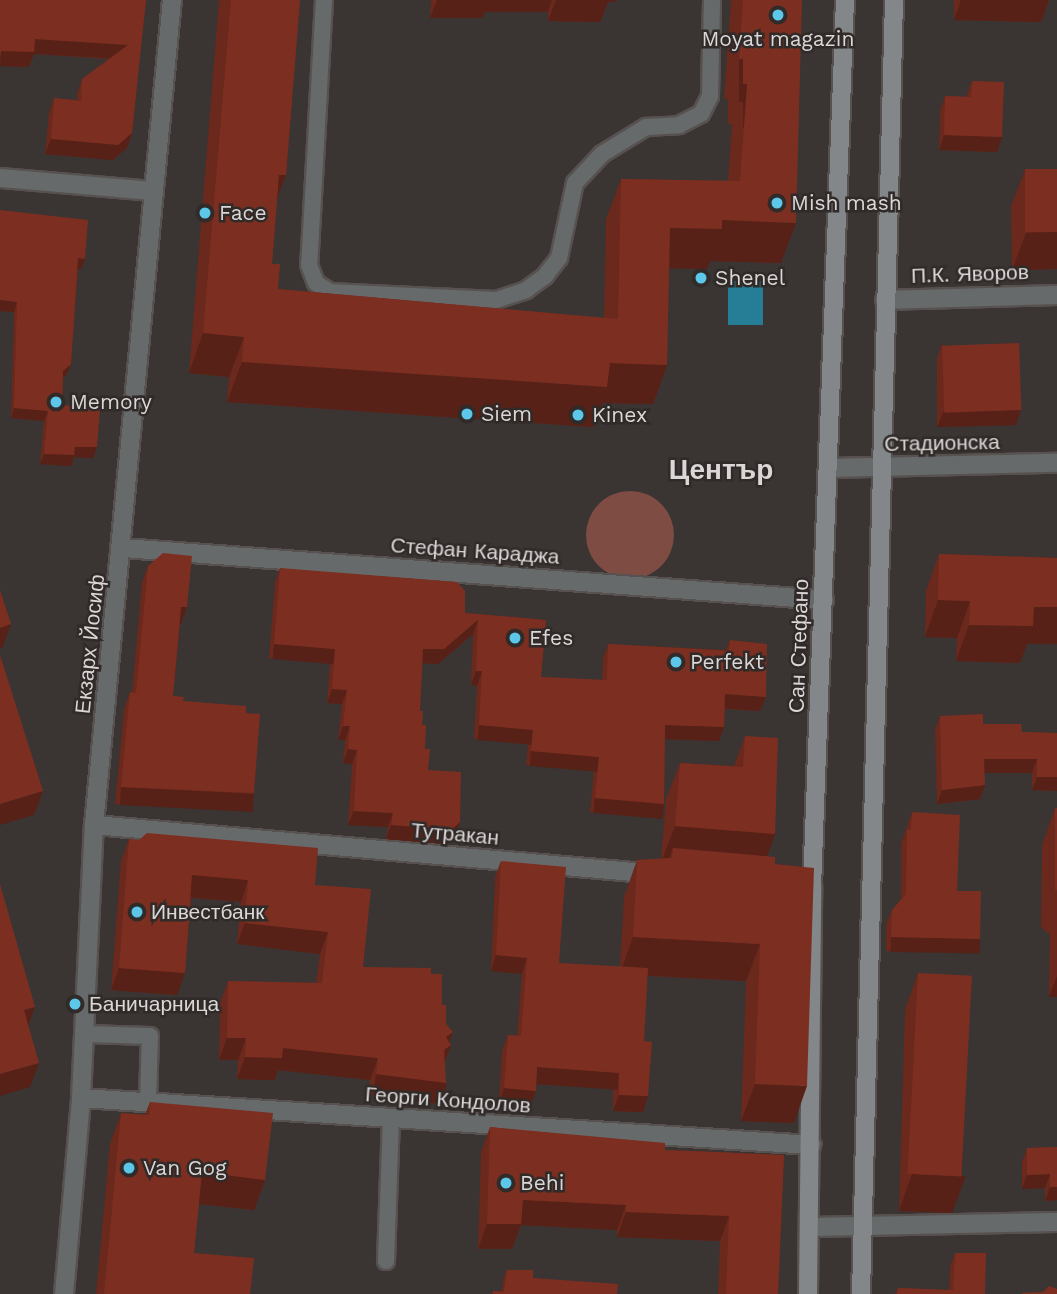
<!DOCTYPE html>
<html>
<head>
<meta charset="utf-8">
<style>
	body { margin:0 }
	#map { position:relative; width:1057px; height:1294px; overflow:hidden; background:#3a3433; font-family:"Work Sans",sans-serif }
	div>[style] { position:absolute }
	.green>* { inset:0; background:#7e4c42 }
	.round { border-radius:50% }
	.water>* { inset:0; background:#267d96; transform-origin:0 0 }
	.roads { filter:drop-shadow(2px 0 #575150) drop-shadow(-2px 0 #575150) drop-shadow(0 2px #575150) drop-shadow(0 -2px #575150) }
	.lane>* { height:16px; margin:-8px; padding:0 8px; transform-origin:8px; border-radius:8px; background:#676a6b }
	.street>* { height:18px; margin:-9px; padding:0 9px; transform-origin:9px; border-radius:9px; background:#676a6b }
	.secondary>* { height:18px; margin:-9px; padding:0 9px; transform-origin:9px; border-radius:9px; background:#838789 }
	.wall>* { inset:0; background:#6b281c }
	.shaded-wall>* { inset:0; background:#572117; transform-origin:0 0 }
	.building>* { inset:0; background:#7c2f21; transform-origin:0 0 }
	.dots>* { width:19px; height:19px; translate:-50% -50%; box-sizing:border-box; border:4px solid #302a29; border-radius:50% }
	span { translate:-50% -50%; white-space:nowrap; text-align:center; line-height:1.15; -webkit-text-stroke:5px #302a29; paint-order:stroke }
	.poi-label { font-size:21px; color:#dad7d6 }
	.left { translate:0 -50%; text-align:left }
	.street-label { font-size:21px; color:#dad7d6 }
	.district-label { font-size:28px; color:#dad7d6; font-weight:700 }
</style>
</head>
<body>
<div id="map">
	<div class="green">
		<div class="round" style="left:586px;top:491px;width:88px;height:88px"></div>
	</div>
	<div class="water">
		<div style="left:728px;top:281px;width:35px;height:44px"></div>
	</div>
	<div class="roads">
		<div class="lane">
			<div style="left:324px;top:0;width:265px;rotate:93.2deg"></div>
			<div style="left:309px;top:265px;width:19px;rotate:69deg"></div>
			<div style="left:316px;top:283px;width:17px;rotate:33deg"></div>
			<div style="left:330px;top:292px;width:166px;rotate:2.8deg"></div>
			<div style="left:496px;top:300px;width:32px;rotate:-18deg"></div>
			<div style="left:526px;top:290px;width:24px;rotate:-36deg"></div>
			<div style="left:545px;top:276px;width:23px;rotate:-52deg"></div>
			<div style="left:559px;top:258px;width:77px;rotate:-78deg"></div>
			<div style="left:575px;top:183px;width:40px;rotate:-47deg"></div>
			<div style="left:602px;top:154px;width:52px;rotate:-31.5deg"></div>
			<div style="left:646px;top:127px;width:33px;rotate:-3deg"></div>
			<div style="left:679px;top:125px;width:25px;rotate:-27deg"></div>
			<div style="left:701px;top:114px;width:20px;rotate:-63deg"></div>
			<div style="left:710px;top:96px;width:96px;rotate:-88.8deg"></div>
			<div style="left:85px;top:1034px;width:65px;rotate:1.8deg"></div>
			<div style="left:150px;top:1036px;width:65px;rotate:91.8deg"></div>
			<div style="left:386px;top:1261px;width:142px;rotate:-88deg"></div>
		</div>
		<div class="street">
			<div style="left:0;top:178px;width:153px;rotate:4.9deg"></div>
			<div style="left:885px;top:300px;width:172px;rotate:-1.7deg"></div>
			<div style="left:828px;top:468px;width:229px;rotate:-1.3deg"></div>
			<div style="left:123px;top:548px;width:703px;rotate:4.24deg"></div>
			<div style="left:94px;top:825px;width:564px;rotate:4.98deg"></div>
			<div style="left:81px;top:1098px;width:732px;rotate:3.68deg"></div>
			<div style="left:810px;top:1227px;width:247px;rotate:-1.2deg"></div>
			<div style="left:64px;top:1294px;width:197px;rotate:-85deg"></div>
			<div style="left:81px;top:1098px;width:273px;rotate:-87.3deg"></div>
			<div style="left:94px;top:825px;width:829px;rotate:-84.6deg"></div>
		</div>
		<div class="secondary">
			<div style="left:808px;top:1294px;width:407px;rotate:-89.4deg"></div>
			<div style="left:812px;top:887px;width:888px;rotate:-87.87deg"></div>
			<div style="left:861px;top:1294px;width:1294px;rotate:-88.54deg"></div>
		</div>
	</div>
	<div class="wall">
		<div style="clip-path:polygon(0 0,146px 0,132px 133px,127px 148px,113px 160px,45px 154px,49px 113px,54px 98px,77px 100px,77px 94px,82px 79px,109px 59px,34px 54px,29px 67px,0 66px)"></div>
		<div style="clip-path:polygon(219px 0,300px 0,286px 175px,277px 199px,272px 264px,278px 289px,604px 318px,606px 219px,621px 179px,728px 181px,732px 124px,728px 124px,728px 99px,724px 99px,731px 0,802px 0,781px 263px,710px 261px,707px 269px,669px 268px,667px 365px,653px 404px,602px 403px,593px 427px,227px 402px,229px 377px,189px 373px)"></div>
		<div style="clip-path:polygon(431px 0,615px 0,615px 2px,608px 2px,600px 22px,548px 21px,548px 12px,485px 12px,482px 18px,430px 18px)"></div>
		<div style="clip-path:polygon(954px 0,1049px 0,1041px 22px,954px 20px)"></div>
		<div style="clip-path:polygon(972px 81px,997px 152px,939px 150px,940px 111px,945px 96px,966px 97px)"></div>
		<div style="clip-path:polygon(1057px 169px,1057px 269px,1012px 270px,1011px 206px,1025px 170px)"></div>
		<div style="clip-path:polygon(85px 259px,81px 269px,78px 269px,71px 364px,67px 374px,63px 378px,62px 405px,97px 447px,93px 458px,74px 457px,71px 466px,40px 464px,44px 421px,11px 418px,14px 312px,0 311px)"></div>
		<div style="clip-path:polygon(942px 344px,1016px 425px,937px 427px,937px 359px)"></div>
		<div style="clip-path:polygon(939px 554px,1057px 558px,1057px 644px,1027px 644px,1020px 663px,956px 661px,957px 638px,925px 637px,926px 591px)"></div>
		<div style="clip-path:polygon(148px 566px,187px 607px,181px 624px,180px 624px,173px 696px,183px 701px,246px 713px,254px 793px,248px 810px,115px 804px,124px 709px,130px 692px,132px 692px,142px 582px)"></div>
		<div style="clip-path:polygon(280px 568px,465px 613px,546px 620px,541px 677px,602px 680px,603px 658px,608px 644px,726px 650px,730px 640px,760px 711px,725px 709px,724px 727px,719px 741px,665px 739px,664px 804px,659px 818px,590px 812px,594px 771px,526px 765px,528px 744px,474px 739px,477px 686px,471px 685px,473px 634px,438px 664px,422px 663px,420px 711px,428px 770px,455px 836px,446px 844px,386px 839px,388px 827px,348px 825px,352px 764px,343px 763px,345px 740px,338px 740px,342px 704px,327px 703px,330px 663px,269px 658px,275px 582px)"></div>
		<div style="clip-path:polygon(940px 716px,1022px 732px,1057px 733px,1057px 791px,1032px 790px,1032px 773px,984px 773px,980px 799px,937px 804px,935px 729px)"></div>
		<div style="clip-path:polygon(745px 736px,775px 834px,767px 856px,775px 864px,794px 1123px,741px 1121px,746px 981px,647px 976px,644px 1041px,648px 1096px,643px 1112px,613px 1111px,613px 1089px,536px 1084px,536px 1091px,530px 1106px,499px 1104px,502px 1051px,508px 1035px,517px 1036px,522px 974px,491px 971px,495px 877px,501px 861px,559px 963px,620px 967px,624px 897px,637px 860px,661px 859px,666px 799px,680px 763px,734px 766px)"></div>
		<div style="clip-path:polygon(1055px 808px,1057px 808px,1057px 997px,1049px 997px,1050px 935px,1041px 927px,1042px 845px)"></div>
		<div style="clip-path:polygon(912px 812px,957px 891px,975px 953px,886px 951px,886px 924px,892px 910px,901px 899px,901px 844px)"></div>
		<div style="clip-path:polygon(129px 839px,315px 885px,363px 967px,431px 974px,442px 1005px,449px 1042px,451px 1045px,445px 1062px,438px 1104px,369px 1095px,370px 1080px,278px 1070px,275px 1080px,237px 1079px,238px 1060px,219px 1060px,220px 1003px,228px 981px,316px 983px,320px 954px,237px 944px,241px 902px,191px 898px,185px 973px,177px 995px,111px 990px,121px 861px)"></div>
		<div style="clip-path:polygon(918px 973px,952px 1213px,899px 1211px,905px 1010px)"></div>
		<div style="clip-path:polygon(150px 1102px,265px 1180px,254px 1210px,199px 1204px,194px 1253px,250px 1294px,96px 1294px,110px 1144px,121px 1113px,145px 1115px)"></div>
		<div style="clip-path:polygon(490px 1127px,665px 1150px,784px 1155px,778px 1294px,718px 1294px,720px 1241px,617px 1237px,617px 1230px,521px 1225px,512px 1249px,478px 1249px,481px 1152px)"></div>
		<div style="clip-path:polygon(1057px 1147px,1057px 1200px,1045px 1201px,1045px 1188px,1022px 1189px,1022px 1162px,1027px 1148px)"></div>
		<div style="clip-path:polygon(955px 1253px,985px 1294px,895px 1294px,898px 1288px,949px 1290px,950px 1267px)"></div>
		<div style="clip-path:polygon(507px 1270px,533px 1278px,617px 1294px,492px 1294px,493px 1291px,502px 1291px,504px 1277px)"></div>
	</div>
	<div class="shaded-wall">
		<div style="clip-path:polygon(437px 0,552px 0,548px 12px,485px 12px,482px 18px,430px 18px)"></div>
		<div style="clip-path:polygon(556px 0,615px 0,615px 2px,608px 2px,600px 22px,548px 21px)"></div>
		<div style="clip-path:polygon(961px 0,1049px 0,1041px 22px,954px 20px)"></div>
		<div style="clip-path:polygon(35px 39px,128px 45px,122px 59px,34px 54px,29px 67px,0 66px,1px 51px)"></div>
		<div style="left:739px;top:59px;width:4px;height:43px"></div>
		<div style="left:743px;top:84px;width:4px;height:43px"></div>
		<div style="clip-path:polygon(132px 133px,127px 148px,113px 160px,45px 154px,51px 139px)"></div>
		<div style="clip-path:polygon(944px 135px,1002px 137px,997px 152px,939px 150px)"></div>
		<div style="clip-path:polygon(279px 175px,286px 175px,271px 215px)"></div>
		<div style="clip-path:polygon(722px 220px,796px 223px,781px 263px,710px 261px,707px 269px,656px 268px,670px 228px)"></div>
		<div style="clip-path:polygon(1057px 232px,1057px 269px,1012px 270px,1026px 233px)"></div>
		<div style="clip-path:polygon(78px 258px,85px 259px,81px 269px,75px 269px)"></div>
		<div style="clip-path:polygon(0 300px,17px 302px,14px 312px,0 311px)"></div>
		<div style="clip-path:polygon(203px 333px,244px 337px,229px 377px,189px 373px)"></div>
		<div style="clip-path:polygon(242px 362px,610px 363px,667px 365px,653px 404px,602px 403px,593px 427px,227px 402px)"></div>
		<div style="clip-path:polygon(71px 364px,67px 374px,60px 381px,63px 371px)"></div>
		<div style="clip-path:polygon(14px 408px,48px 411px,44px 421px,11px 418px)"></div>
		<div style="clip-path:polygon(1021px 410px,1016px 425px,937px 427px,943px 412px)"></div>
		<div style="clip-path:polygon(75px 447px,97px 447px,93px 458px,74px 457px,71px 466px,40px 464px,44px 454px)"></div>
		<div style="clip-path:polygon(938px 600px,970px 601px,957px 638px,925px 637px)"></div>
		<div style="clip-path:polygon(181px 607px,187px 607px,181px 624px,175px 624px)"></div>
		<div style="clip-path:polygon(1034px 607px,1057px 607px,1057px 644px,1027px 644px,1020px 663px,956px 661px,969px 625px)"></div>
		<div style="clip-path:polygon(478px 620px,473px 634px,438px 664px,418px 663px,423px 649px)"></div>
		<div style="clip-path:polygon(11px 624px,2px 648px,0 649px,0 628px)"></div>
		<div style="left:274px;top:644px;width:61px;height:15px;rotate:5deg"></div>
		<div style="clip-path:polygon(476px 671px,482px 671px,477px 686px,471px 685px)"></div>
		<div style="clip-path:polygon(332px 689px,347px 690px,342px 704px,327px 703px)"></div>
		<div style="clip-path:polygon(725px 694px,766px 697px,760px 711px,720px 708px)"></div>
		<div style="left:479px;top:725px;width:54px;height:15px;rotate:5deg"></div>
		<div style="clip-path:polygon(665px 725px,724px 727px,719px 741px,660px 739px)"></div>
		<div style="clip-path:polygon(343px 726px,350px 726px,345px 740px,338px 740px)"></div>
		<div style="clip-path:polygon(348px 749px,357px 750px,352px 764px,343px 763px)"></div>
		<div style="left:531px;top:751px;width:68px;height:15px;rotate:5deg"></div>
		<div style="clip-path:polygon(984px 759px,1037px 759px,1032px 773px,979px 773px)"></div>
		<div style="clip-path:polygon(1037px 777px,1057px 777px,1057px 791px,1032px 790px)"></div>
		<div style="clip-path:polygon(985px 785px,980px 799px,937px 804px,942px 790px)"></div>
		<div style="left:121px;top:787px;width:133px;height:18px;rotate:3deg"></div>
		<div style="clip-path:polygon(43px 791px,34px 815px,0 825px,0 804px)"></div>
		<div style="left:595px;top:798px;width:69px;height:15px;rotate:5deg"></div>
		<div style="clip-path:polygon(354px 811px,393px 813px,388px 827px,348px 825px)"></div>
		<div style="clip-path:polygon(460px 822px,455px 836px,446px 844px,386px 839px,391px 825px)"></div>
		<div style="clip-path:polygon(675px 826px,775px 834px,762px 871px,673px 848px,667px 863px,661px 863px)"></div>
		<div style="clip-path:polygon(192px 875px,248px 880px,241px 902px,185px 897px)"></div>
		<div style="clip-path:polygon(245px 923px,328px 932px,320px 954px,237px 944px)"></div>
		<div style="clip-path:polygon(633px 937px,760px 944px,746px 981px,620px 974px)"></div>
		<div style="left:891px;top:937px;width:89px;height:15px;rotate:1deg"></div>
		<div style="clip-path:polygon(496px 955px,527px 958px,522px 974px,491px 971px)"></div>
		<div style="clip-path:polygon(119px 968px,185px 973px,177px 995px,111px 990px)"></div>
		<div style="clip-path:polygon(1057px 976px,1057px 997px,1049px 997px)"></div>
		<div style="clip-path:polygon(35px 1007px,26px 1031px,24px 1010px)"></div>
		<div style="clip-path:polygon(453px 1032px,447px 1048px,451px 1045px,443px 1066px,446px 1037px)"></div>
		<div style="clip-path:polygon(227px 1038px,246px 1038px,238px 1060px,219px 1060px)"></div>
		<div style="clip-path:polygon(283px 1048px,378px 1058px,370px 1080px,278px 1070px,275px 1080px,237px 1079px,245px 1057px)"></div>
		<div style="clip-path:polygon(39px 1063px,30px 1087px,0 1096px,0 1074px)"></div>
		<div style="left:537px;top:1067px;width:82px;height:17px;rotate:4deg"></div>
		<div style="left:376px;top:1074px;width:71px;height:22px;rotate:7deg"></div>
		<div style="clip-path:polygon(755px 1084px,807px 1086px,794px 1123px,741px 1121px)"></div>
		<div style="clip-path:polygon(504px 1088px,536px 1091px,530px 1106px,499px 1104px)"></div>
		<div style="clip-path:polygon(619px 1095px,648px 1096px,643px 1112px,613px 1111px)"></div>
		<div style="clip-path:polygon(202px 1172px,265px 1180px,254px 1210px,191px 1203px)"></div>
		<div style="clip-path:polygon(912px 1174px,966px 1176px,952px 1213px,899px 1211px)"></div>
		<div style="clip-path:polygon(1050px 1174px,1045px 1188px,1022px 1189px,1027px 1175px)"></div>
		<div style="clip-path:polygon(1050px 1187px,1057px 1187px,1057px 1200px,1045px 1201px)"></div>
		<div style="clip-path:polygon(523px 1200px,626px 1205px,617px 1230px,521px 1225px,512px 1249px,478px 1249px,487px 1224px)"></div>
		<div style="clip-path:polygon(626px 1212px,729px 1216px,720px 1241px,617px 1237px)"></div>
	</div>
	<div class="building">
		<div style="clip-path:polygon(0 0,146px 0,132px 133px,118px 145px,51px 139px,54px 98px,81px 101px,82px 79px,128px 45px,35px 39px,34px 52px,1px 51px,0 57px)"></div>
		<div style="clip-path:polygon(231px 0,300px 0,286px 175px,279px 175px,272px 264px,280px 264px,278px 289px,618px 319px,621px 179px,740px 181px,747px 84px,743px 84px,743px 59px,739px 59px,743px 0,802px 0,796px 223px,722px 220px,722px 229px,670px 228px,667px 365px,610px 363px,607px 387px,242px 362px,244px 337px,203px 333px)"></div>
		<div style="clip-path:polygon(972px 81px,1004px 82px,1002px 137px,944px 135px,945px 96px,971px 97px)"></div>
		<div style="left:1057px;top:169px;width:63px;height:32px;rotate:90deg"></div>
		<div style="clip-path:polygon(0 210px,88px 220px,85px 259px,78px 258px,71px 364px,63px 371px,62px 405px,100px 408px,97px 447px,75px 447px,74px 455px,44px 454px,48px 411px,14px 408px,17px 302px,0 300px)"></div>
		<div style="left:1019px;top:343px;width:67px;height:77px;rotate:88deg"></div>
		<div style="clip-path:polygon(163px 553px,192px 556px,187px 607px,181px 607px,173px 696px,184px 697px,183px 701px,246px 706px,246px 713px,260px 714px,254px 793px,121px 787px,130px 692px,136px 693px,148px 566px)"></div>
		<div style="clip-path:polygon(939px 554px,1057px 558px,1057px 607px,1034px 607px,1033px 626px,969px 625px,970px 601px,938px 600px)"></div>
		<div style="clip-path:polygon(280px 568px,457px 582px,465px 591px,465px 613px,546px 620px,541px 677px,607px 680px,608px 644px,729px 651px,730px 640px,767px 644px,766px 697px,725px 694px,724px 727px,665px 725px,664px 804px,595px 798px,599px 757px,531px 751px,533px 730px,479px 725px,482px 671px,476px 671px,478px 620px,444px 649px,423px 649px,420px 711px,423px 711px,422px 725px,426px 725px,425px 749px,430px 749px,428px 770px,461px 772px,460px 822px,451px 830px,391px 825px,393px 813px,354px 811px,357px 750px,348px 749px,350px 726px,343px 726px,347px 690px,332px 689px,335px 649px,274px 644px)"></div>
		<div style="clip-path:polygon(0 590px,11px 624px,0 628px)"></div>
		<div style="clip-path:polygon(0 655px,43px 791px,0 804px)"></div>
		<div style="clip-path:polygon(983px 714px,983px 724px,1021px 724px,1022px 732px,1057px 733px,1057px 777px,1037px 777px,1037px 759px,984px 759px,985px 785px,942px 790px,940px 716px)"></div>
		<div style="clip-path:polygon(745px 736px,778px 738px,775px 834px,675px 826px,680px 763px,743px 767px)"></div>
		<div style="left:1055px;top:808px;width:2px;height:82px"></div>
		<div style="clip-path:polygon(912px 812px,960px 815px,957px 891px,981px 891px,980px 939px,891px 937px,892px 910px,906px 894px,907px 830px,911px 830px)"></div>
		<div style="clip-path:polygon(147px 833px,318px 848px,315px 885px,371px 889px,363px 967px,431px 968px,431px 974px,442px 974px,442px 1005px,446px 1005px,446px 1024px,453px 1032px,446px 1037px,451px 1045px,444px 1050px,446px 1083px,376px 1074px,378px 1058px,283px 1048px,282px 1058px,245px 1057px,246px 1038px,227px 1038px,228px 981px,322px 983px,328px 932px,245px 923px,248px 880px,192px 875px,185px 973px,119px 968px,129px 839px,139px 840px)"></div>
		<div style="clip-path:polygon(673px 848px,775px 857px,775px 864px,814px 868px,807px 1086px,755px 1084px,760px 944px,633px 937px,637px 860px,672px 858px)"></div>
		<div style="clip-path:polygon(501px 861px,566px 867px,559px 963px,648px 968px,644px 1041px,652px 1042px,648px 1096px,619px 1095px,619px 1073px,537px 1067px,536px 1091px,504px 1088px,508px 1035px,521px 1036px,527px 958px,496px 955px)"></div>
		<div style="clip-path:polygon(0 884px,35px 1007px,24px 1010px,39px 1063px,0 1074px)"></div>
		<div style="left:918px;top:973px;width:54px;height:201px;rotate:3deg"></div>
		<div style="clip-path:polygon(150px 1102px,273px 1113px,265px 1180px,202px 1172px,194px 1253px,254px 1258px,250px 1294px,104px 1294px,121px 1113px,149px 1115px)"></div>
		<div style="clip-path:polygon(490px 1127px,665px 1143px,665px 1150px,784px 1155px,778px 1294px,726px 1294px,729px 1216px,626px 1212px,626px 1205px,523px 1200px,521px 1224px,487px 1224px)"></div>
		<div style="clip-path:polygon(1057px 1147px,1057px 1187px,1050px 1187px,1050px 1174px,1027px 1175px,1027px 1148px)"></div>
		<div style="clip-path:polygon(955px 1253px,986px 1253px,985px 1294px,897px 1294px,898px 1288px,953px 1290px)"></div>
		<div style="clip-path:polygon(507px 1270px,533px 1270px,533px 1278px,618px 1284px,617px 1294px,493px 1294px,493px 1291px,504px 1292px)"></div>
		<div style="clip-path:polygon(1049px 1286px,1057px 1289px,1057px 1294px,1021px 1294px,1023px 1293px,1043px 1292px)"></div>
	</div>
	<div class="dots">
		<div style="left:778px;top:15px;background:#5cc7e8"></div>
		<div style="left:777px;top:203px;background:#5cc7e8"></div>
		<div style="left:205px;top:213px;background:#5cc7e8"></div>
		<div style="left:701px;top:278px;background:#5cc7e8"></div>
		<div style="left:56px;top:402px;background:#5cc7e8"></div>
		<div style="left:467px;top:414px;background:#5cc7e8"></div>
		<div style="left:578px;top:415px;background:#5cc7e8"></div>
		<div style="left:515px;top:638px;background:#5cc7e8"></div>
		<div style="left:676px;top:662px;background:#5cc7e8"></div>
		<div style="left:137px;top:912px;background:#5cc7e8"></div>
		<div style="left:75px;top:1004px;background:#5cc7e8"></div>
		<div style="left:129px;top:1168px;background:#5cc7e8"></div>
		<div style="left:506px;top:1183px;background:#5cc7e8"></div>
	</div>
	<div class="poi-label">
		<span style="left:778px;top:39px">Moyat magazin</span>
		<span class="left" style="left:791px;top:203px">Mish mash</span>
		<span class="left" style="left:219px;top:213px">Face</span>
		<span class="left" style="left:715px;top:278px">Shenel</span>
		<span class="left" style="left:70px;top:402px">Memory</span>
		<span class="left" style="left:481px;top:414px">Siem</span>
		<span class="left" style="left:592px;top:415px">Kinex</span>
		<span class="left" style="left:529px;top:638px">Efes</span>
		<span class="left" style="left:690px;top:662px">Perfekt</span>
		<span class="left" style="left:151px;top:912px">Инвестбанк</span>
		<span class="left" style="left:89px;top:1004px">Баничарница</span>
		<span class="left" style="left:143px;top:1168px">Van Gog</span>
		<span class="left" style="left:520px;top:1183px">Behi</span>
	</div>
	<div class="street-label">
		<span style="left:970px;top:274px;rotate:-2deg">П.К. Яворов</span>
		<span style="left:942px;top:443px;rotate:-1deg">Стадионска</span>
		<span style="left:475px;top:551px;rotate:4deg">Стефан Караджа</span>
		<span style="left:90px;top:644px;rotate:-84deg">Екзарх Йосиф</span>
		<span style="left:799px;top:646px;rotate:-88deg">Сан Стефано</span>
		<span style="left:455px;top:834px;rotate:5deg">Тутракан</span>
		<span style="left:448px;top:1100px;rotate:4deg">Георги Кондолов</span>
	</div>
	<div class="district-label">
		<span style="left:721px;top:470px">Център</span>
	</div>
</div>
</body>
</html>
